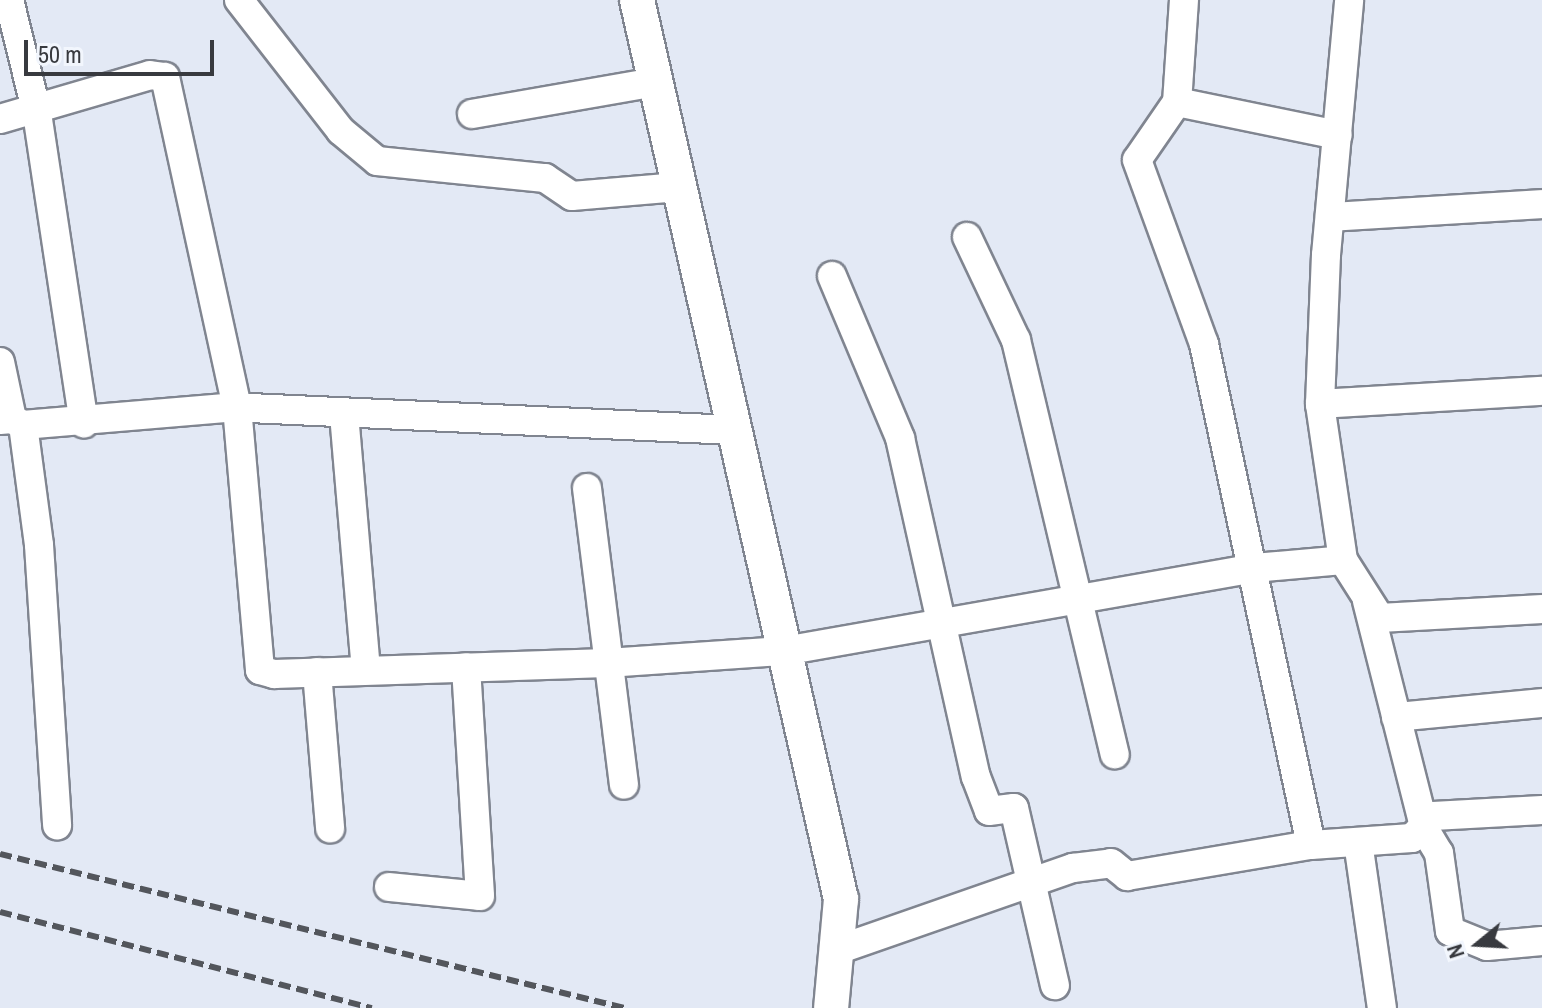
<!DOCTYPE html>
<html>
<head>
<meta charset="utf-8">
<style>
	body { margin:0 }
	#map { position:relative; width:1542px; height:1008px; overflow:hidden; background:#e3e9f5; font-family:"Archivo Narrow",sans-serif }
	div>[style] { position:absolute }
	.roads { filter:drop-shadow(2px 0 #808590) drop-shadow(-2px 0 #808590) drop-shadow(0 2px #808590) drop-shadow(0 -2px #808590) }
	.minor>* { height:28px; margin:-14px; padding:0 14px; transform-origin:14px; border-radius:14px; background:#fff }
	.tertiary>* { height:34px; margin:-17px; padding:0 17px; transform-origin:17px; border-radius:17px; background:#fff }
	.rail>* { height:6px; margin-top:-3px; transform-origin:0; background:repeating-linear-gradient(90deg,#53565c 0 12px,transparent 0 18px) }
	span { translate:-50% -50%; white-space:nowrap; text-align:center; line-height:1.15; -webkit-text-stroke:6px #f2f6fd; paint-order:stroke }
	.north { position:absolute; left:1438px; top:904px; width:80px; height:80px; -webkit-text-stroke:6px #f2f6fd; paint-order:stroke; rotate:252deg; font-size:22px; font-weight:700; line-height:32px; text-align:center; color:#383a3f }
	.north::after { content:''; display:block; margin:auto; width:28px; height:36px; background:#383a3f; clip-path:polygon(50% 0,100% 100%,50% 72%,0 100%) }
	.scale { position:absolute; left:24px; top:40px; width:190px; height:36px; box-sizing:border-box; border:4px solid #383a3f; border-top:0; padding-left:10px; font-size:24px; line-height:28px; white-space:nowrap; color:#383a3f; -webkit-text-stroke:6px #f2f6fd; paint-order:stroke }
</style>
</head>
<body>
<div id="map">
	<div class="roads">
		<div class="minor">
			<div style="left:9px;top:0;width:116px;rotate:76.1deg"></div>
			<div style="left:37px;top:113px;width:314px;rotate:81.4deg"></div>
			<div style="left:239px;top:0;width:166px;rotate:52.1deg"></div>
			<div style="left:341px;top:131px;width:47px;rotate:39.8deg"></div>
			<div style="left:377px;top:161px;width:169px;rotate:5.8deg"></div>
			<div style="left:545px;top:178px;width:32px;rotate:34deg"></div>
			<div style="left:572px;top:196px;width:107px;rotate:-4.8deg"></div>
			<div style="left:1184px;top:0;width:102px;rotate:93.9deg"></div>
			<div style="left:1177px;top:102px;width:164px;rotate:11.6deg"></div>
			<div style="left:1177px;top:102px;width:70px;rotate:124.6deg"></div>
			<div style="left:1137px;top:160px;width:196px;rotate:70deg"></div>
			<div style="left:1204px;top:344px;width:512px;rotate:77.94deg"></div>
			<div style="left:472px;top:114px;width:186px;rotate:-9.9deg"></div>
			<div style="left:0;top:119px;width:156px;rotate:-16.3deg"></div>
			<div style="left:150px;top:75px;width:15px;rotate:8deg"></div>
			<div style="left:165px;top:77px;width:338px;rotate:77.7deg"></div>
			<div style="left:237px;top:407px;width:215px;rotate:175.2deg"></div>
			<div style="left:1330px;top:217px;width:212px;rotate:-3.5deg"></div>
			<div style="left:967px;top:237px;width:114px;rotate:64.6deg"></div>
			<div style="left:1016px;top:340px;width:426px;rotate:76.6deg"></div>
			<div style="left:832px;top:276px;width:176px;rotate:67.2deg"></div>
			<div style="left:900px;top:438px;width:347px;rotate:77.4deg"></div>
			<div style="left:976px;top:777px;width:36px;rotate:69deg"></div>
			<div style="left:989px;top:811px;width:25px;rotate:-7deg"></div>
			<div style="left:1014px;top:808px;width:182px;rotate:77deg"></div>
			<div style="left:0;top:362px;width:58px;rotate:78.1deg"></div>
			<div style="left:12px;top:419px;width:12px;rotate:175deg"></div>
			<div style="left:1320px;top:404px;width:222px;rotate:-3.4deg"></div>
			<div style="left:344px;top:414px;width:257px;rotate:85.1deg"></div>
			<div style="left:12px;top:419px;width:13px;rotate:29deg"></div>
			<div style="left:23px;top:425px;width:121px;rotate:82.4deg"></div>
			<div style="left:39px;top:545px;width:281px;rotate:86.3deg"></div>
			<div style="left:734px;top:430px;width:498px;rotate:-177.4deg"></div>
			<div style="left:237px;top:407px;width:264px;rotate:85deg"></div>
			<div style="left:260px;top:670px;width:15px;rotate:16deg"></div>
			<div style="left:274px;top:674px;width:333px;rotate:-1.9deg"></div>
			<div style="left:607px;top:663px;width:177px;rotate:-3.9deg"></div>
			<div style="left:784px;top:651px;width:477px;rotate:-10deg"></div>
			<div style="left:1254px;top:568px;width:89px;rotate:-5.1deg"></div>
			<div style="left:1343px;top:560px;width:69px;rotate:57.5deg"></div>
			<div style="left:1380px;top:618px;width:162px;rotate:-3.2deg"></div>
			<div style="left:587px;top:488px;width:299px;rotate:82.9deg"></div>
			<div style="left:1343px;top:560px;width:158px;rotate:-98.4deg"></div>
			<div style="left:1320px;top:404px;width:149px;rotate:-87.7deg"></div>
			<div style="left:1326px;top:255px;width:256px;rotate:-84.8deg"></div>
			<div style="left:1367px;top:601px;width:236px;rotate:75.8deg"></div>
			<div style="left:1425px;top:830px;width:27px;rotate:59deg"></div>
			<div style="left:1439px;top:853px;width:79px;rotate:82deg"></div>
			<div style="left:1450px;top:931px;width:40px;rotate:22deg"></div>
			<div style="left:1487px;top:946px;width:55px;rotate:-5.2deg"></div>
			<div style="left:317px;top:672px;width:157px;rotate:85.2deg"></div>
			<div style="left:1396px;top:717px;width:147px;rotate:-5.5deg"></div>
			<div style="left:1358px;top:842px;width:168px;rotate:81.8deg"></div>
			<div style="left:389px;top:887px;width:91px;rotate:5.6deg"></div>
			<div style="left:480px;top:896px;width:229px;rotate:-93.5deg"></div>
			<div style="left:840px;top:949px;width:247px;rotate:-19.2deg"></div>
			<div style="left:1073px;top:868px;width:38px;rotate:-7deg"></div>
			<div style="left:1111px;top:863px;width:21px;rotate:39deg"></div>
			<div style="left:1127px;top:876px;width:187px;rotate:-9.6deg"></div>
			<div style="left:1311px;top:845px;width:101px;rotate:-4deg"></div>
			<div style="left:1412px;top:838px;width:30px;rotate:-46deg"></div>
			<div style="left:1433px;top:816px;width:109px;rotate:-3.2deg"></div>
		</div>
		<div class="tertiary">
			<div style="left:637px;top:0;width:922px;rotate:77.22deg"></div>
			<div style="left:841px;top:899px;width:109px;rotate:95.2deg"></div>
		</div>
	</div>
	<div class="rail">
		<div style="left:0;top:854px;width:643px;rotate:13.86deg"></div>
		<div style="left:0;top:912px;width:384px;rotate:14.5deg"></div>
	</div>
	<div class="north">N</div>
	<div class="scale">50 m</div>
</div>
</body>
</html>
